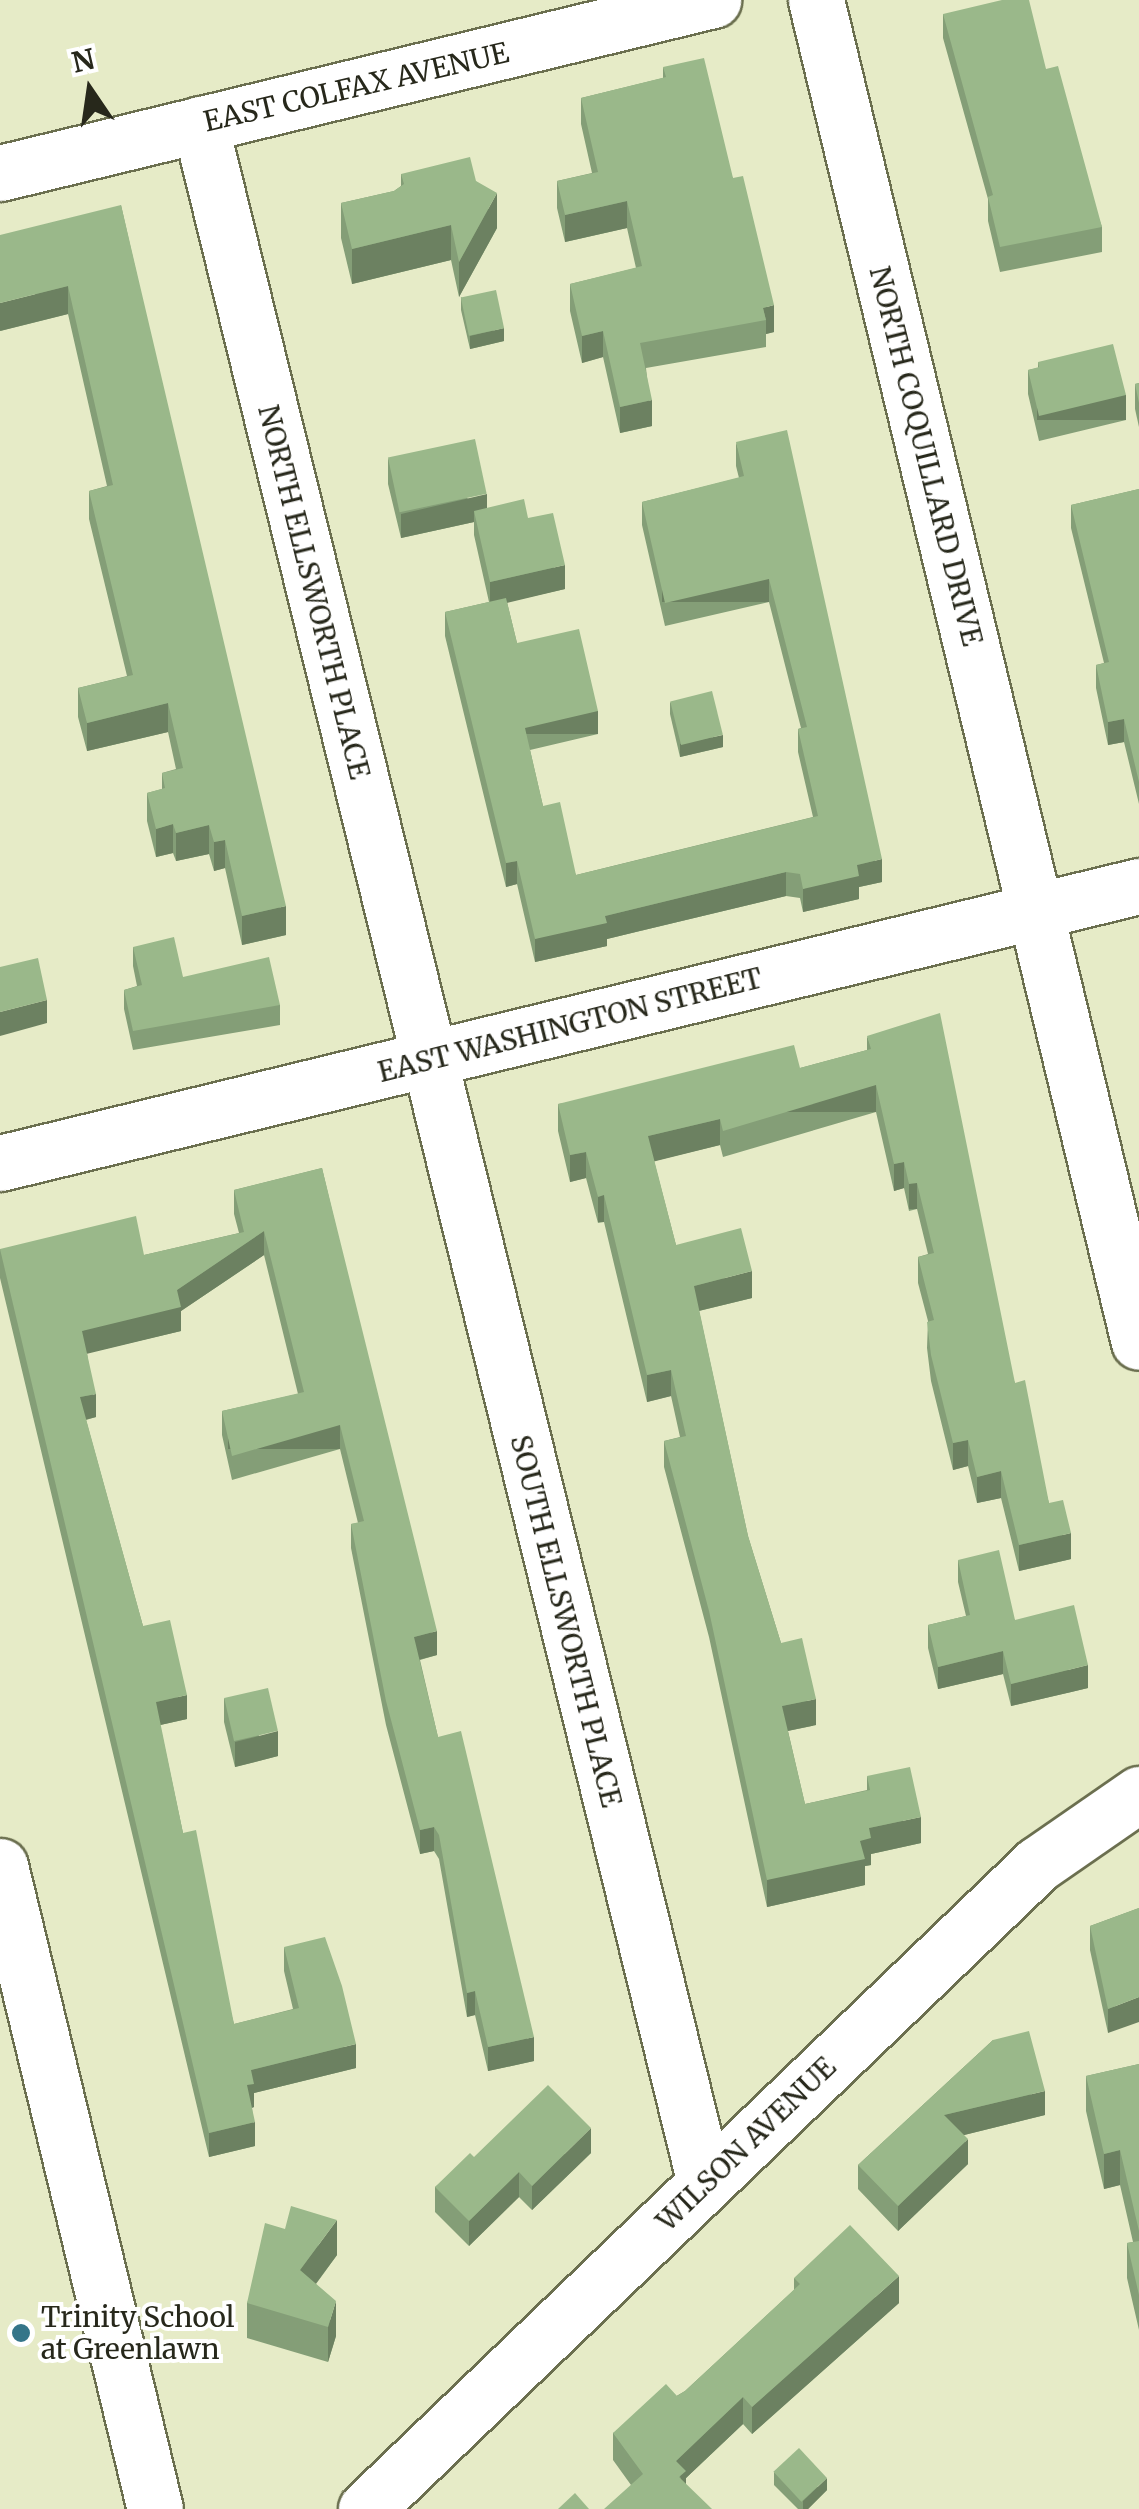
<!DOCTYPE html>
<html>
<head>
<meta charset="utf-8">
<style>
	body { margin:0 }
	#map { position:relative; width:1139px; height:2509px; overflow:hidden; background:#e6ebc7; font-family:Merriweather,serif }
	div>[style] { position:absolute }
	.roads { filter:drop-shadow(2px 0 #6b6f4f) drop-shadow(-2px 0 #6b6f4f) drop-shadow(0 2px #6b6f4f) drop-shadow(0 -2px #6b6f4f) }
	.minor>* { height:55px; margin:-27.5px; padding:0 27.5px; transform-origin:27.5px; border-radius:27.5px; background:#fff }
	.wall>* { inset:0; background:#849e77 }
	.shaded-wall>* { inset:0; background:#6c8161; transform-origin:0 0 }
	.building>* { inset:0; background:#9ab88a; transform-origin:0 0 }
	.dots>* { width:28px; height:28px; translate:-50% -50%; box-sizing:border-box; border:5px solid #fff; border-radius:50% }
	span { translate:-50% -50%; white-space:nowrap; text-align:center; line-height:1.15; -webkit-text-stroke:8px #fff; paint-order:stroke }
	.street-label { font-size:28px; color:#27281b }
	.poi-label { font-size:28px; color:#27281b }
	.left { translate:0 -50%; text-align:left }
	.north { position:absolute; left:40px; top:40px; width:100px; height:100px; -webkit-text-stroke:8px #fff; paint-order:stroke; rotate:347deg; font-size:28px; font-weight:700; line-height:40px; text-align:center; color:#27281b }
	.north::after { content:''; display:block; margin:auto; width:35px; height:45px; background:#27281b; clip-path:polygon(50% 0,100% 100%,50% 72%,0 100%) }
</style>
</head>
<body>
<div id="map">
	<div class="roads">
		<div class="minor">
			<div style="left:816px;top:0;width:1380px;rotate:76.47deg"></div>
			<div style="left:200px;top:124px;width:2120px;rotate:76.22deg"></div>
			<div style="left:0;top:173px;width:734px;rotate:-13.64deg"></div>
			<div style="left:0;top:1163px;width:1172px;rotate:-13.67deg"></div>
			<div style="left:0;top:1866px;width:661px;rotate:76.45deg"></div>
			<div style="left:366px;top:2509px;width:931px;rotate:-43.83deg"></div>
			<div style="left:1038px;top:1864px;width:123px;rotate:-34.7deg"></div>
		</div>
	</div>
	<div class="wall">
		<div style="clip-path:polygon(943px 14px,1046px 69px,1102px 227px,1102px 252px,1000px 272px,988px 221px,988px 199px,943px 38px)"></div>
		<div style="clip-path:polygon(663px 67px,733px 178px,774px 332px,766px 334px,766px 347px,646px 368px,652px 426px,620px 433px,603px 357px,582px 363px,570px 311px,570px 284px,636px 268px,627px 228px,565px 242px,557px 208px,557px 181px,592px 173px,581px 124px,581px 98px,663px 78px)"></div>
		<div style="clip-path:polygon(401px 174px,476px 181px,497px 228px,459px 297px,451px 260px,352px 284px,341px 238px,341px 203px,394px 191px,401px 186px)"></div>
		<div style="clip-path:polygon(121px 205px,286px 935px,242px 945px,225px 868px,214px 871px,209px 854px,176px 861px,173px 853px,156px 857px,147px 821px,147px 793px,162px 789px,162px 773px,176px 769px,168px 732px,87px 751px,78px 717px,78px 688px,127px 676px,89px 519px,89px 491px,107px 486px,68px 314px,0 331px)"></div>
		<div style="clip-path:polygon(461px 297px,504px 341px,470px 349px,461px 310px)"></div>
		<div style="clip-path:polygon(1038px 362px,1126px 420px,1039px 441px,1028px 394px,1028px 370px,1038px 368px)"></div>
		<div style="clip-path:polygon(1139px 383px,1139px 427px,1135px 409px,1135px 384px)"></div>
		<div style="clip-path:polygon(736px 442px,882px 882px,859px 887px,859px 899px,803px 912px,800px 898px,786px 896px,607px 939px,607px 946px,535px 962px,517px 884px,506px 887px,445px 636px,445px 612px,489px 602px,474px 535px,474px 522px,401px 538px,388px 484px,388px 459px,487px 508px,528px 518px,565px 589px,507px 602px,517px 643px,598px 734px,530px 750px,543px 806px,576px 875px,813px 817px,798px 752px,798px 729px,801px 728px,769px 602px,665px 626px,642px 525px,642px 502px,739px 478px,736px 466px)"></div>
		<div style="clip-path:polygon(1139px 489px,1139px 804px,1124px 742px,1108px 745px,1096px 688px,1096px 665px,1104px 663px,1071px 528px,1071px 505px)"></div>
		<div style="clip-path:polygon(670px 702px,723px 747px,680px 757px,670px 714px)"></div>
		<div style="clip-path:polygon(133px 947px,183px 977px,280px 1005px,280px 1025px,133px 1050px,124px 1009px,124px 990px,137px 986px,133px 966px)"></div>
		<div style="clip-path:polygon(867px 1036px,1015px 1383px,1049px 1503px,1071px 1559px,1019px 1571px,1001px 1498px,977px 1503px,968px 1466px,953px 1470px,931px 1381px,927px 1348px,928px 1321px,918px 1283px,918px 1257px,928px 1254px,917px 1209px,909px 1211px,904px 1188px,894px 1191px,876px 1112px,723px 1157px,720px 1145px,654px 1161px,676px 1245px,752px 1298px,699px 1311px,748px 1536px,781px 1643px,816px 1725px,788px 1731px,805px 1804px,867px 1790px,867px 1776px,921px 1843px,871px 1854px,871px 1865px,865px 1866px,865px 1885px,767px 1907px,709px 1637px,664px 1467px,664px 1441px,680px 1437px,671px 1396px,647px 1402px,604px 1222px,598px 1223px,586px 1178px,570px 1182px,558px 1131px,558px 1104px,800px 1068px,867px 1050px)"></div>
		<div style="clip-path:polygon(322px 1168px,437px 1655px,420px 1660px,438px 1737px,534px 2061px,488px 2071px,475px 2015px,467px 2017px,439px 1859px,434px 1851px,420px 1854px,386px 1725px,351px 1548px,351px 1524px,358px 1523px,340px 1449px,232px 1480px,222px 1435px,222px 1411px,298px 1394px,264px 1255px,181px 1311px,181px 1331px,87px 1353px,96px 1417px,86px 1420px,143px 1626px,187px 1719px,160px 1725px,183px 1833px,234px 2024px,293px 2009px,284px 1971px,284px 1947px,356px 2068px,254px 2093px,254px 2107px,252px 2108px,255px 2146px,209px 2157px,0 1278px,0 1249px,144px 1255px,239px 1233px,234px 1214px,234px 1190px)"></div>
		<div style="clip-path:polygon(958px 1560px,1015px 1620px,1088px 1688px,1011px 1706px,1003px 1674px,938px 1689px,928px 1648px,928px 1625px,966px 1616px,958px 1582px)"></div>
		<div style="clip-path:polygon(224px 1698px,278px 1756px,235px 1767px,224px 1722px)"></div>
		<div style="clip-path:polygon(1139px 1908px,1108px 2033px,1090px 1950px,1090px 1926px)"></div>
		<div style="clip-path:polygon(993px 2040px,1045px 2115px,964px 2135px,968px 2164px,898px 2231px,858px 2189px,858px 2165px)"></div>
		<div style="clip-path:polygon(1139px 2064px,1139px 2330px,1127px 2278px,1127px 2243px,1133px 2242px,1120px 2185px,1104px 2189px,1086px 2111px,1086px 2076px)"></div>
		<div style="clip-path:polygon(591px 2153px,532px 2210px,519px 2197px,469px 2246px,435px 2212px,435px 2187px,474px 2157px)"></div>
		<div style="clip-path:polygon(285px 2229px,337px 2255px,316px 2284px,336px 2336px,328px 2362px,247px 2338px,247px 2303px)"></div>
		<div style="clip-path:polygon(794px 2278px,899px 2303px,752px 2434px,743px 2424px,686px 2478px,686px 2483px,631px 2485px,613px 2460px,613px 2433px,685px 2391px,794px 2290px)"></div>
		<div style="clip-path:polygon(774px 2472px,827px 2490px,808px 2509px,798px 2509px,774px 2485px)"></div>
	</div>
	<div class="shaded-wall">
		<div style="clip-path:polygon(497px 193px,497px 228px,459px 297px,459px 262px)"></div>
		<div style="clip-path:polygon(627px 201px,627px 228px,565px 242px,565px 215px)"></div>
		<div style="clip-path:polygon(451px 225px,451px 260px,352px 284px,352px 249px)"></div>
		<div style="clip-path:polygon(68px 286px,68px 314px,0 331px,0 303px)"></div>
		<div style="clip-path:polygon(774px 305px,774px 332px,766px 334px,766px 320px,763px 308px)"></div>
		<div style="clip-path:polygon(504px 328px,504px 341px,470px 349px,470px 336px)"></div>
		<div style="clip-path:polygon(603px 331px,603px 357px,582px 363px,582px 336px)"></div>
		<div style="left:1126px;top:395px;width:25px;height:89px;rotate:90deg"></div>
		<div style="clip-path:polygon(652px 400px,652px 426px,620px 433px,620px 407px)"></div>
		<div style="clip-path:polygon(487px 494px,487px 518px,474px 511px,474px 522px,401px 538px,401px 514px)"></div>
		<div style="clip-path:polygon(565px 565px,565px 589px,490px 607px,490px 582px)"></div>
		<div style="left:769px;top:579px;width:23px;height:107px;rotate:90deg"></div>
		<div style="clip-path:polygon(168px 703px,168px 732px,87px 751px,87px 723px)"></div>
		<div style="left:598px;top:711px;width:23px;height:75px;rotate:90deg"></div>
		<div style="clip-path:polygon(1124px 719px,1124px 742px,1108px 745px,1108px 722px)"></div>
		<div style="clip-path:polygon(723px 735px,723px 747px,680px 757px,680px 744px)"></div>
		<div style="clip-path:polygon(173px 824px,173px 853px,156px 857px,156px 829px)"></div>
		<div style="clip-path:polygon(209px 825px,209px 854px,176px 861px,176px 833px)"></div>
		<div style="clip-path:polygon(225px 840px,225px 868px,214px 871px,214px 842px)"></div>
		<div style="clip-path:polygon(882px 859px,882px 882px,859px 887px,859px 899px,803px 912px,803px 889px,857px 865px)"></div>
		<div style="clip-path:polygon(517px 861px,517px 884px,506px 887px,506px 863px)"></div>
		<div style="clip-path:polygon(786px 872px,786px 896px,607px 939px,607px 946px,535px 962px,535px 939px,605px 916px)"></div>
		<div style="clip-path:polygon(286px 906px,286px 935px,242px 945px,242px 916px)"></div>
		<div style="clip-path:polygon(47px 1000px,47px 1023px,0 1036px,0 1012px)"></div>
		<div style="left:876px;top:1085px;width:27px;height:160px;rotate:90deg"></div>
		<div style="clip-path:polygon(720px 1119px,720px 1145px,648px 1163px,648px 1136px)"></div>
		<div style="clip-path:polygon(586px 1152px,586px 1178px,570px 1182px,570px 1155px)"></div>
		<div style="clip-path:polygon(904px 1162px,904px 1188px,894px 1191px,894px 1164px)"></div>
		<div style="left:917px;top:1183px;width:26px;height:8px;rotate:90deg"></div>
		<div style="left:604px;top:1195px;width:27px;height:6px;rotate:90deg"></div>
		<div style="clip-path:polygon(264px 1231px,264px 1255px,181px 1311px,181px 1331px,82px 1355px,82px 1331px,177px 1290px)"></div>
		<div style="clip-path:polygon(752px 1271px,752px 1298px,694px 1312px,694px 1286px)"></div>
		<div style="clip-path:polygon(671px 1370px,671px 1396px,647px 1402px,647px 1375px)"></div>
		<div style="clip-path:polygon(96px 1394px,96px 1417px,80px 1421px,80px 1397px)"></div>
		<div style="left:340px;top:1425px;width:24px;height:112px;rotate:90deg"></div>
		<div style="clip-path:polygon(968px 1440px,968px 1466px,953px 1470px,953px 1443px)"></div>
		<div style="clip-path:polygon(1001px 1471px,1001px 1498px,977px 1503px,977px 1477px)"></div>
		<div style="clip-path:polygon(1071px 1533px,1071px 1559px,1019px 1571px,1019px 1545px)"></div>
		<div style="clip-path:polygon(437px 1631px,437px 1655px,414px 1661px,414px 1637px)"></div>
		<div style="clip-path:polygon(1003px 1651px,1003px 1674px,938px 1689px,938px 1667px)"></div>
		<div style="clip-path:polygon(1088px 1665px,1088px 1688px,1011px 1706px,1011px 1684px)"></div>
		<div style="clip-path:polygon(187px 1695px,187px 1719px,156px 1726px,156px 1702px)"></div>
		<div style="clip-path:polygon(816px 1699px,816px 1725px,782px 1732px,782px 1706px)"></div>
		<div style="clip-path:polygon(278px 1731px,278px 1756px,235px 1767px,235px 1742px)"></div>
		<div style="clip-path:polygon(921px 1817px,921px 1843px,871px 1854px,871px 1865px,865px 1866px,865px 1885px,767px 1907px,767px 1880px,860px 1841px,869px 1828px)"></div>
		<div style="clip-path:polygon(434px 1827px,434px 1851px,420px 1854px,420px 1830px)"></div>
		<div style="clip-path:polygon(475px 1991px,475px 2015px,467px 2017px,467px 1993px)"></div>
		<div style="clip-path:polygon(1139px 1997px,1139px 2022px,1108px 2033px,1108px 2009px)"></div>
		<div style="clip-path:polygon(534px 2037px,534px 2061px,488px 2071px,488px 2047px)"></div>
		<div style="clip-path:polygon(356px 2044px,356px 2068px,254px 2093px,254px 2107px,247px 2109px,247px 2085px,251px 2070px)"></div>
		<div style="clip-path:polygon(1045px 2091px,1045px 2115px,944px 2140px,944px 2115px)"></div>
		<div style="clip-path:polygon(255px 2122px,255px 2146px,209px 2157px,209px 2133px)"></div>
		<div style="clip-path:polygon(591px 2128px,591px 2153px,532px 2210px,532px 2186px)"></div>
		<div style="clip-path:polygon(968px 2139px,968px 2164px,898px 2231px,898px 2206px)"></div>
		<div style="clip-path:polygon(1120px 2150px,1120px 2185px,1104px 2189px,1104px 2154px)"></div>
		<div style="clip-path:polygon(519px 2172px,519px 2197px,469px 2246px,469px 2221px)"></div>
		<div style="clip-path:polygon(337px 2220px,337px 2255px,300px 2305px,300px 2270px)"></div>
		<div style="clip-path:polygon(899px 2276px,899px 2303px,752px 2434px,752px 2407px)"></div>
		<div style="clip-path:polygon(336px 2301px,336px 2336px,328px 2362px,328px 2327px)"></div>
		<div style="clip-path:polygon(743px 2397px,743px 2424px,686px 2478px,686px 2498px,676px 2461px)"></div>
		<div style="clip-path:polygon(827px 2478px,827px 2490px,808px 2509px,803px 2509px,803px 2501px)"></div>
	</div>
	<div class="building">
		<div style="clip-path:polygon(1002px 0,1029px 0,1046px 69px,1058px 66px,1102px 227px,1000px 247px,988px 197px,993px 195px,943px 14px)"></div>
		<div style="clip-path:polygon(704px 58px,733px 178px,743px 176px,774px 305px,763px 308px,766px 320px,640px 343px,652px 400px,620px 407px,603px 331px,582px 336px,570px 284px,642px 266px,627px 201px,565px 215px,557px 181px,598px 172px,581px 98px,666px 77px,663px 67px)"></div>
		<div style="clip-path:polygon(470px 157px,476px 181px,497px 193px,459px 262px,451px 225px,352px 249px,341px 203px,394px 191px,404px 184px,401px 174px)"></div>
		<div style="clip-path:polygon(121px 205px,286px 906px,242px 916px,225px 840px,214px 842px,209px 825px,176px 833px,173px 824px,156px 829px,147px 793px,165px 788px,162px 773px,183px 768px,168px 703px,87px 723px,78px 688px,133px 675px,89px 491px,113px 485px,68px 286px,0 303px,0 235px)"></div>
		<div style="left:496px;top:290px;width:39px;height:36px;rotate:78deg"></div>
		<div style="clip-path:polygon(1113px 344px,1126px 395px,1039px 416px,1028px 370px,1039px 367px,1038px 362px)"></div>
		<div style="clip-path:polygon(1139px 383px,1139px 403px,1135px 384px)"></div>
		<div style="clip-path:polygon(787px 430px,882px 859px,857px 865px,859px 876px,803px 889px,800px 874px,786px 872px,605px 916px,607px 923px,535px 939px,517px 861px,506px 863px,445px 612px,506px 598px,517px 643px,579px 629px,598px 711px,525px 728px,543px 806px,560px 802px,576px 875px,818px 816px,798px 729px,807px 727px,769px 579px,665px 603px,642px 502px,744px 476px,736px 442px)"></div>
		<div style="left:475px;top:439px;width:56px;height:89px;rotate:78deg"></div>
		<div style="clip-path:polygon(1139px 489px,1139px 782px,1124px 719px,1108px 722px,1096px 665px,1109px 662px,1071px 505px)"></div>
		<div style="clip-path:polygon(524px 499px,528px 518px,553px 513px,565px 565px,490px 582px,474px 511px)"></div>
		<div style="left:712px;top:691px;width:45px;height:43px;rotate:76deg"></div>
		<div style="clip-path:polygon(174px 937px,183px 977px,269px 957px,280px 1005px,133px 1031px,124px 990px,142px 985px,133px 947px)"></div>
		<div style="clip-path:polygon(38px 958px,47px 1000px,0 1012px,0 967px)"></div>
		<div style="clip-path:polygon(940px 1013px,1015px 1383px,1025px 1380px,1049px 1503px,1063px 1500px,1071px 1533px,1019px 1545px,1001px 1471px,977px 1477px,968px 1440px,953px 1443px,931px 1355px,927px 1322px,934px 1320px,918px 1257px,934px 1253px,917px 1183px,909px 1184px,904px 1162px,894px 1164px,876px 1085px,723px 1131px,720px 1119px,648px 1136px,676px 1245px,741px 1228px,752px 1271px,694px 1286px,748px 1536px,781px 1643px,802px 1638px,816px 1699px,782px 1706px,805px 1804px,870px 1790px,867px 1776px,910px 1767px,921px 1817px,869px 1828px,871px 1838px,860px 1841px,865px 1859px,767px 1880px,709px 1611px,664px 1441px,686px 1436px,671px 1370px,647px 1375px,604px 1195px,598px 1197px,586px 1152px,570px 1155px,558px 1104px,794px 1045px,800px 1068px,871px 1049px,867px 1036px)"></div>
		<div style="clip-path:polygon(322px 1168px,437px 1631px,414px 1637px,438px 1737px,461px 1731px,534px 2037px,488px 2047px,475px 1991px,467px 1993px,439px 1835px,434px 1827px,420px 1830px,386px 1701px,351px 1524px,364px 1521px,340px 1425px,232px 1456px,222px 1411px,304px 1392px,264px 1231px,177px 1290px,181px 1307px,82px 1331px,96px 1394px,80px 1397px,143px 1626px,170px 1620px,187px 1695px,156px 1702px,183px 1833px,196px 1830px,234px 2024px,299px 2008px,284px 1947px,325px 1937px,342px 1986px,356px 2044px,251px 2070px,254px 2084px,247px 2085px,255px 2122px,209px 2133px,0 1249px,136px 1216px,144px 1255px,244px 1232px,234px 1190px)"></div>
		<div style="clip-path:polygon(999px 1550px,1015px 1620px,1074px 1605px,1088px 1665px,1011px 1684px,1003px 1651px,938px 1667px,928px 1625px,970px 1615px,958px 1560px)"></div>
		<div style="left:268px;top:1688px;width:44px;height:45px;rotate:77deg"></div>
		<div style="clip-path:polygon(1139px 1908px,1139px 1997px,1108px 2009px,1090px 1926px)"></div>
		<div style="clip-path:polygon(1029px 2031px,1045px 2091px,944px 2115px,968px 2139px,898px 2206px,858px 2165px,993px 2040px)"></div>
		<div style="clip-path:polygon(1139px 2064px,1139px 2231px,1120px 2150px,1104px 2154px,1086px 2076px)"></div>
		<div style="clip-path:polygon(548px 2085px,591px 2128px,532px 2186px,519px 2172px,469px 2221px,435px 2187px,470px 2153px,474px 2157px)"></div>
		<div style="clip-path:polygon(291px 2206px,337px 2220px,300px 2270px,336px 2301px,328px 2327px,247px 2303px,265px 2223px,285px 2229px)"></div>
		<div style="clip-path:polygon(850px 2225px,899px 2276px,752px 2407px,743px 2397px,676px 2461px,686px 2471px,679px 2477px,712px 2509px,604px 2509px,643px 2474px,613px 2433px,666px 2384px,677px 2396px,685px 2391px,800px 2284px,794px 2278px)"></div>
		<div style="clip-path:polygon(1139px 2241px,1139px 2295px,1127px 2243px)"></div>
		<div style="left:799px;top:2448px;width:41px;height:35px;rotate:47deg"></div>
		<div style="clip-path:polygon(575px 2493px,589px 2509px,558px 2509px)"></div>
	</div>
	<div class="dots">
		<div style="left:21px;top:2333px;background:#357589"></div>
	</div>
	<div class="street-label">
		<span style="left:356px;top:87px;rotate:-13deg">EAST COLFAX AVENUE</span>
		<span style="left:926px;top:456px;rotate:76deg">NORTH COQUILLARD DRIVE</span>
		<span style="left:314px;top:592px;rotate:76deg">NORTH ELLSWORTH PLACE</span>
		<span style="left:570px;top:1025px;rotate:-14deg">EAST WASHINGTON STREET</span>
		<span style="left:566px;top:1621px;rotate:76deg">SOUTH ELLSWORTH PLACE</span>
		<span style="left:746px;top:2144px;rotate:-44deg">WILSON AVENUE</span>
	</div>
	<div class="poi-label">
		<span class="left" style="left:41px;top:2333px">Trinity School<br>at Greenlawn</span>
	</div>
	<div class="north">N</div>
</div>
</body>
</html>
